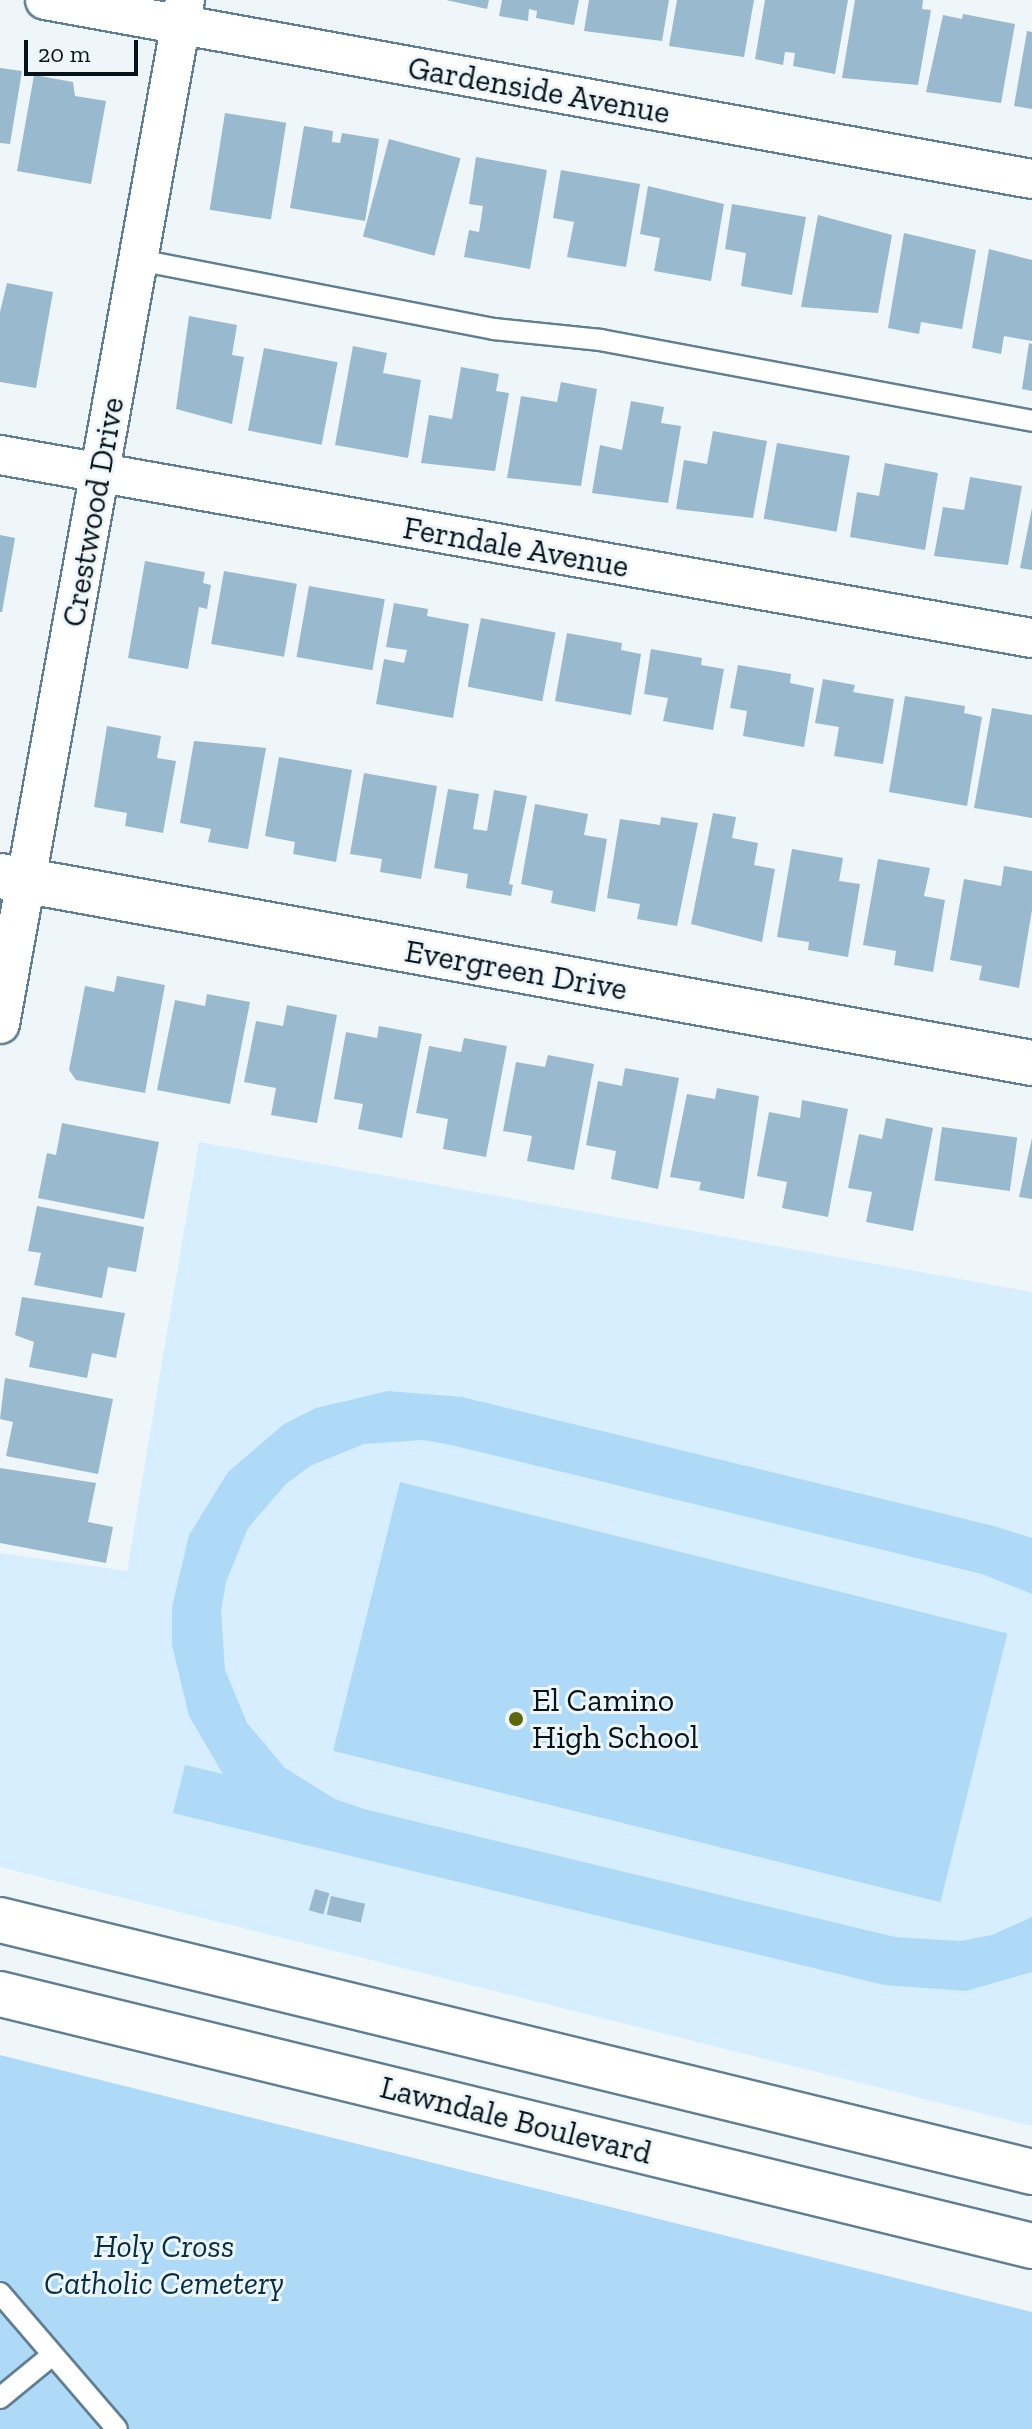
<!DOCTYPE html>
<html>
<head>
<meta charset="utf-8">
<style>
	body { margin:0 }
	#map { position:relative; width:1032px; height:2429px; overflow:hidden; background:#eff6fa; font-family:"Zilla Slab",serif }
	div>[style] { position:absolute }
	.built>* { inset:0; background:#d6eeff }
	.green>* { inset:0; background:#aedaf8; transform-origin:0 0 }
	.building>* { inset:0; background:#99b9ce; transform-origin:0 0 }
	.roads { filter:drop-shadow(2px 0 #617f93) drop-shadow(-2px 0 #617f93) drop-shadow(0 2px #617f93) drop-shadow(0 -2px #617f93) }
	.service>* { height:20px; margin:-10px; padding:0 10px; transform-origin:10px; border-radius:10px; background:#fff }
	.minor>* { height:38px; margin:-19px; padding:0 19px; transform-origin:19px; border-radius:19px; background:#fff }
	.tertiary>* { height:44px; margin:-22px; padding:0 22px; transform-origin:22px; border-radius:22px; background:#fff }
	.dots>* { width:22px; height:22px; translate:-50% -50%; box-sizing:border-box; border:4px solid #eff6fa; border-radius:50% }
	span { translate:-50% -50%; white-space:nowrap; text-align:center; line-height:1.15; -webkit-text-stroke:6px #eff6fa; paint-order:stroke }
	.street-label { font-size:32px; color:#07131b }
	.poi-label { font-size:32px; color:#07131b }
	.left { translate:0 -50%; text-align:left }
	.park-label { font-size:32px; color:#022f47; font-style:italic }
	.scale { position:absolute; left:24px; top:40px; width:114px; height:36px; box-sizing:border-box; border:4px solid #07131b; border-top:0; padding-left:10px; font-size:24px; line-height:28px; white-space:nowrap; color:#07131b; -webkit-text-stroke:6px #eff6fa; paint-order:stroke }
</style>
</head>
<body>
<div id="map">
	<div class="built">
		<div style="clip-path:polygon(199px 1142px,1032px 1292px,1032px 2126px,0 1867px,0 1553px,127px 1571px)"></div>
	</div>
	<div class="green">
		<div style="clip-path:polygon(388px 1391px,462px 1397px,994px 1526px,1032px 1538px,1032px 1594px,982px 1574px,451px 1445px,423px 1440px,364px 1444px,310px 1466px,286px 1484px,248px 1528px,226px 1582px,221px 1611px,225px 1670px,247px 1723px,285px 1768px,335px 1799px,364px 1809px,895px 1937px,960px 1941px,992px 1935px,1032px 1917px,1032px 1972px,966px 1991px,884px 1985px,173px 1813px,185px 1765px,223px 1774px,189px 1716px,172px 1645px,172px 1607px,189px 1535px,228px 1472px,284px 1424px,316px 1408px)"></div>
		<div style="left:400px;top:1482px;width:626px;height:277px;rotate:14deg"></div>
		<div style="clip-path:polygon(0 2055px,1032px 2312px,1032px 2429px,0 2429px)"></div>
	</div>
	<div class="building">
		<div style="clip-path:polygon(446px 0,489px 0,487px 9px)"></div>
		<div style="clip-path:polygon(502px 0,579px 0,574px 25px,536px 18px,537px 11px,529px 9px,528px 21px,499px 16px)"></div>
		<div style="clip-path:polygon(589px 0,669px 0,662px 41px,584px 31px)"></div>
		<div style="clip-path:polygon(677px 0,754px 0,744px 57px,669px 46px)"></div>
		<div style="clip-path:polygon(765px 0,848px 0,835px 74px,793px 66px,795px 53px,785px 52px,783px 65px,755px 59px)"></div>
		<div style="clip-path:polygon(855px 0,923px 0,922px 9px,931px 10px,918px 85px,842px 78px)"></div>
		<div style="clip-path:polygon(963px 14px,1015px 24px,1001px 103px,926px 92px,943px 15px,962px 19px)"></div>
		<div style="clip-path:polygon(1027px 31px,1032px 32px,1032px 109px,1014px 106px)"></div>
		<div style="clip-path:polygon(0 68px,22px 71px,10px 144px,0 143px)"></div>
		<div style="clip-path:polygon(34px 75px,73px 82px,75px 96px,106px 101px,91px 184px,17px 171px)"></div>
		<div style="left:225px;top:113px;width:62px;height:98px;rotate:9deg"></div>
		<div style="clip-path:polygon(304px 126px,333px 131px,332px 142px,340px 143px,342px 133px,379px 139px,365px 221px,290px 208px)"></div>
		<div style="left:389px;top:139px;width:74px;height:101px;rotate:15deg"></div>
		<div style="clip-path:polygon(476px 157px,547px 170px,530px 269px,464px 257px,469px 230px,479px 232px,483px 206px,469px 204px)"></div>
		<div style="clip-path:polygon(561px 170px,640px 184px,626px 267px,567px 257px,574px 222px,553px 218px)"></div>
		<div style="clip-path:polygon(648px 186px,724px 204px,711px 281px,654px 271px,660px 238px,640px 234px)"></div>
		<div style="clip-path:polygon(732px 204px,806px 217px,792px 295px,741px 286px,746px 253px,725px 249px)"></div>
		<div style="clip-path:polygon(818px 215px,892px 235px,878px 313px,801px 307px)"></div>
		<div style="clip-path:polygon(904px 233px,976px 250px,962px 329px,921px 322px,919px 334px,888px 328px)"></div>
		<div style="clip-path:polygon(989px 249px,1032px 260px,1032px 341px,1004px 336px,1001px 354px,972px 348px)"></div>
		<div style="clip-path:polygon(7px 283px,53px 292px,36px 388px,0 382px,0 312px)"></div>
		<div style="clip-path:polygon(189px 316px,237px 325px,232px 355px,244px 357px,232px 424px,176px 409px)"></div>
		<div style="clip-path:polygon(1029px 343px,1032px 344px,1032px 391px,1022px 389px)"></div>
		<div style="clip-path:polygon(353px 346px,387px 353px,383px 373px,421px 380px,408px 458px,335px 445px)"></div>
		<div style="left:264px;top:348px;width:75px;height:84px;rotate:11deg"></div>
		<div style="clip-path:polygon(461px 367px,499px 374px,496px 391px,509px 393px,495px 471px,421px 463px,429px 415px,452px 419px)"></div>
		<div style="clip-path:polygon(561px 382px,597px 389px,581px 486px,507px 478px,521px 396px,557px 402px)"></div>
		<div style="clip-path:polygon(631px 401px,664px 407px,661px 423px,681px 426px,668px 503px,592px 493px,600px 445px,622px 450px)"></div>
		<div style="clip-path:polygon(713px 431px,767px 441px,753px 518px,676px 509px,684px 460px,707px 464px)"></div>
		<div style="left:777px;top:443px;width:74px;height:77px;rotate:10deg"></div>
		<div style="clip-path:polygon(885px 463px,938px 473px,925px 550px,850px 537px,857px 492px,879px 496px)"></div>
		<div style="clip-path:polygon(970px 477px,1022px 486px,1008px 565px,934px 556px,943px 507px,964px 510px)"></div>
		<div style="clip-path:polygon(1032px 508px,1032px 570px,1020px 568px)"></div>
		<div style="clip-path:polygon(0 535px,15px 538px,2px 612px,0 612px)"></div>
		<div style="clip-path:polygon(145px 561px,205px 572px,203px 583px,211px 585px,207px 609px,199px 607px,188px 669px,128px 658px)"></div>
		<div style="left:224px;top:571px;width:74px;height:74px;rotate:10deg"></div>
		<div style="left:309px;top:586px;width:77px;height:72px;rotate:10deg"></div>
		<div style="clip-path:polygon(394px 603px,428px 609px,427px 616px,469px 624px,453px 718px,376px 704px,384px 659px,404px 663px,407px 650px,386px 647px)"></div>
		<div style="left:481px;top:618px;width:76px;height:70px;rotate:11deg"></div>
		<div style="clip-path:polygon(567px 633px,622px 643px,621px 650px,641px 654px,631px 715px,555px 701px)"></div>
		<div style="clip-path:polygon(651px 649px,702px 658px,701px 665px,724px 669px,713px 730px,663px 721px,668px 698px,644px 694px)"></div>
		<div style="clip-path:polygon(738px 665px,791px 674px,790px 683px,814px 688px,804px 747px,743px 736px,747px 711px,730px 708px)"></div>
		<div style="clip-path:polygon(823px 679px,855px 685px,853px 692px,894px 699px,883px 764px,834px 756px,839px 727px,815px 723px)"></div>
		<div style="clip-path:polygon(905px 696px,965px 706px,964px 713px,982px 717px,967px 806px,889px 792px)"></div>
		<div style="clip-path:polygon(992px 708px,1032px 715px,1032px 818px,974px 808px)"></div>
		<div style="clip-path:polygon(107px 726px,161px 736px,157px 758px,176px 761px,163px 833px,125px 826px,127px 813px,94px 807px)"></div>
		<div style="clip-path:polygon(194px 741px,266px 748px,248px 849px,208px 842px,211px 829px,180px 823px)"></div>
		<div style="clip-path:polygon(279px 757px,352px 770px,336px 862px,293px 854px,295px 842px,265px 836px)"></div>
		<div style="clip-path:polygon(364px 773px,437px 786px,421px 879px,380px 872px,382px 859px,350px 854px)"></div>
		<div style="clip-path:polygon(448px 789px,479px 794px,473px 829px,487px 831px,494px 790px,527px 796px,509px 884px,513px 885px,511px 896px,466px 888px,468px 874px,434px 868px)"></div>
		<div style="clip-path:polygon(535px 804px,588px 814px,584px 835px,607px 839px,595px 912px,551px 903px,553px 891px,521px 884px)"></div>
		<div style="clip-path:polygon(713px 813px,736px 817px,732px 838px,758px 843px,754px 865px,775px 869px,762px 942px,691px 924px)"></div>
		<div style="clip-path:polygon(661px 817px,698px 823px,677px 926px,637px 919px,640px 904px,607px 898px,620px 819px,660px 825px)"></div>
		<div style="clip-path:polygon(792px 849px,843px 858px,839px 881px,860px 884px,848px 957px,808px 950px,809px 942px,777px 937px)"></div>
		<div style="clip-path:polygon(878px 859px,930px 868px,924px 896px,945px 900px,933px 972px,894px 965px,896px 951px,863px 945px)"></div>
		<div style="clip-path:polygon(1004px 866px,1032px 871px,1032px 910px,1019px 988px,979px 980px,982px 966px,950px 960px,964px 879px,1001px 886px)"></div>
		<div style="clip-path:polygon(117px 976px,165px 985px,145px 1093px,76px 1080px,69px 1070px,85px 986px,114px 992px)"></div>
		<div style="clip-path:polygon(207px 994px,250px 1002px,230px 1104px,157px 1090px,175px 1000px,205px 1006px)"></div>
		<div style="clip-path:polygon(287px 1005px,337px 1015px,317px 1123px,271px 1115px,276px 1088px,244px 1082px,256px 1021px,283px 1026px)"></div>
		<div style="clip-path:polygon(379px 1026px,422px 1034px,402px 1138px,358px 1129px,363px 1104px,334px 1099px,346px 1032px,377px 1038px)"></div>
		<div style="clip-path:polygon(464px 1038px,507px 1046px,486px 1157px,443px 1149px,448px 1119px,416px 1113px,429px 1046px,461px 1052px)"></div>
		<div style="clip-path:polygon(548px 1055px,594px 1064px,574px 1170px,527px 1161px,532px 1136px,503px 1131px,516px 1062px,545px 1067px)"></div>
		<div style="clip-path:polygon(625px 1068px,679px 1078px,658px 1189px,611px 1179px,616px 1151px,586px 1145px,598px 1081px,622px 1086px)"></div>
		<div style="clip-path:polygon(717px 1088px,759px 1096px,744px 1199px,699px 1190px,701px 1182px,670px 1177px,687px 1094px,715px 1099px)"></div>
		<div style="clip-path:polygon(802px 1100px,848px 1109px,828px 1217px,782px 1208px,787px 1182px,757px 1176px,769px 1112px,800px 1118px)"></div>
		<div style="clip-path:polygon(886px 1118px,933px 1128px,913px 1231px,866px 1222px,872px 1192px,848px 1188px,859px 1134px,882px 1139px)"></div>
		<div style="clip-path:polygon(62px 1123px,159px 1142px,144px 1219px,38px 1198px,47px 1153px,56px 1155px)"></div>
		<div style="left:942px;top:1127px;width:76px;height:54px;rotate:8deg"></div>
		<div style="clip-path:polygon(1032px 1138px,1032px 1199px,1019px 1197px)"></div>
		<div style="clip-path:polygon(37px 1206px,144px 1227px,136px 1272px,108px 1267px,102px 1298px,34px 1285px,41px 1253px,28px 1251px)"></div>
		<div style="clip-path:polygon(22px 1297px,125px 1313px,116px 1358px,92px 1353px,87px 1378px,29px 1367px,34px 1342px,15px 1335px)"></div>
		<div style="clip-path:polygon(5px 1378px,113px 1399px,98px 1474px,6px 1456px,13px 1422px,0 1419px)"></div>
		<div style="clip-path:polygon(0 1468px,96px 1483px,88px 1522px,113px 1527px,106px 1563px,0 1543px)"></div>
		<div style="left:315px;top:1889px;width:15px;height:22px;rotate:16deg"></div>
		<div style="left:331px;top:1896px;width:35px;height:19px;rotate:13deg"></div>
	</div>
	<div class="roads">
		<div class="service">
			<div style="left:139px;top:260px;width:362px;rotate:11deg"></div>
			<div style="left:494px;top:329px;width:107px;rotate:5.9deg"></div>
			<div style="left:600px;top:340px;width:440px;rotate:10.6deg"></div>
			<div style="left:0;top:2293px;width:179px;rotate:49.3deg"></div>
			<div style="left:0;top:2398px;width:65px;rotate:-39.4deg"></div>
		</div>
		<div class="minor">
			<div style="left:45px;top:0;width:1003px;rotate:10.28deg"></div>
			<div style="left:0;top:455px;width:1048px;rotate:10.06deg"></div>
			<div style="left:0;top:1024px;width:1041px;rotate:-79.76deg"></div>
		</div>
		<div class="tertiary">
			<div style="left:0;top:876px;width:1049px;rotate:10.27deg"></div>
			<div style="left:0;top:1920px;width:1062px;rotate:13.72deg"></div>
			<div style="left:0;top:1994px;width:1062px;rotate:13.72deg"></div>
		</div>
	</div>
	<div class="dots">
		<div style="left:516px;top:1719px;background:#5d680c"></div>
	</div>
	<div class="street-label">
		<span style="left:539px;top:90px;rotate:10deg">Gardenside Avenue</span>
		<span style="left:93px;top:512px;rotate:-80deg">Crestwood Drive</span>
		<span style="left:516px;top:547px;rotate:10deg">Ferndale Avenue</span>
		<span style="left:516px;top:970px;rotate:10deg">Evergreen Drive</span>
		<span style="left:516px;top:2120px;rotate:14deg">Lawndale Boulevard</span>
	</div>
	<div class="poi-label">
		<span class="left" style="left:532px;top:1719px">El Camino<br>High School</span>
	</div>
	<div class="park-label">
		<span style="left:164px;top:2265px">Holy Cross<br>Catholic Cemetery</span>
	</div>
	<div class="scale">20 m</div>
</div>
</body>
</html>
